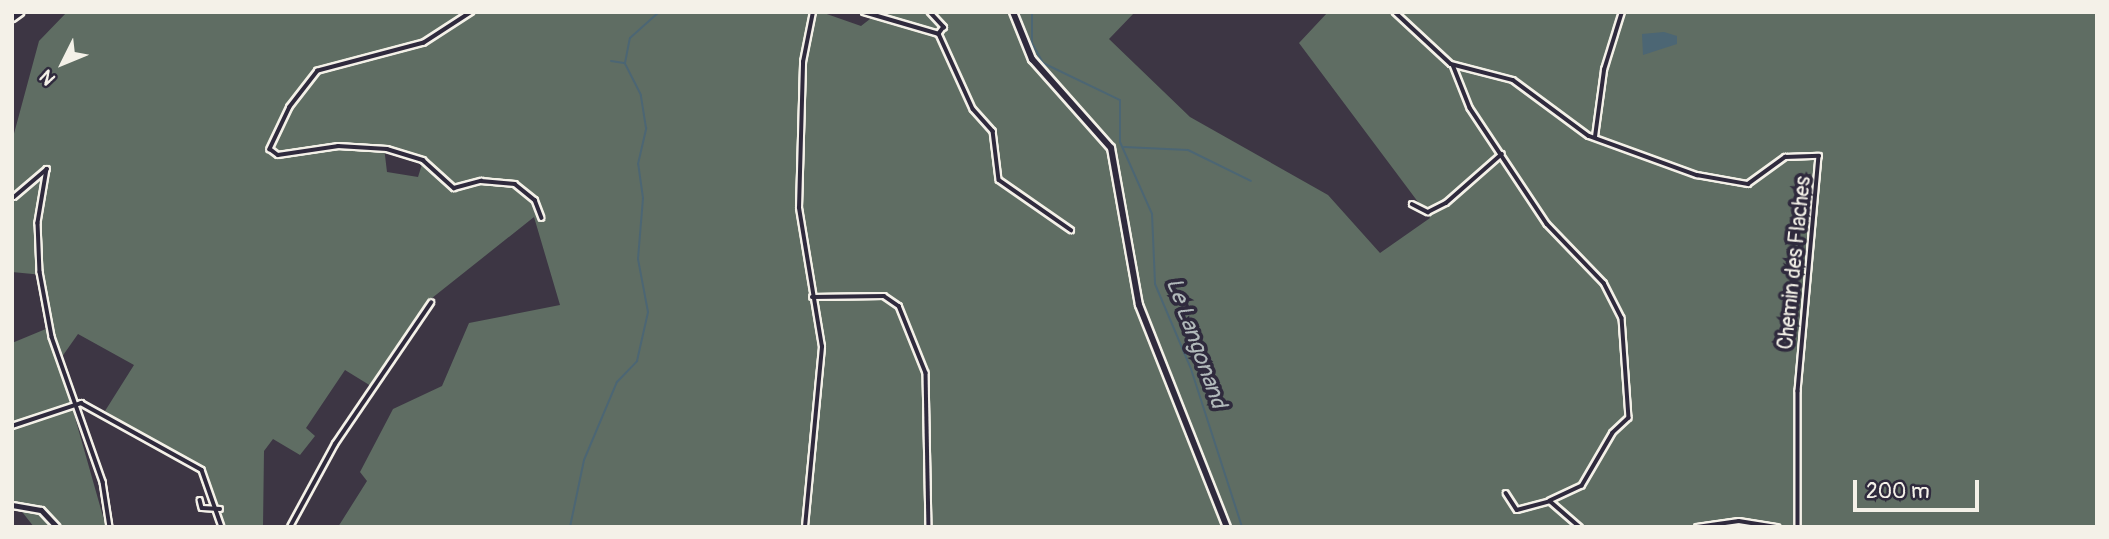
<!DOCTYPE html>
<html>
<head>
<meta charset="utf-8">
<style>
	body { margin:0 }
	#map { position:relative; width:2109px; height:539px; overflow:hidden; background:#3d3644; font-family:Pangolin,sans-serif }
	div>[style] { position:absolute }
	.green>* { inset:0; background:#5f6d63 }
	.water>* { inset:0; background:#4c6674 }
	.stream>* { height:2px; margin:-1px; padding:0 1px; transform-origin:1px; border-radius:1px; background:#4c6674 }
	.roads { filter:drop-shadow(2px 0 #f4f1e8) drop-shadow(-2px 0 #f4f1e8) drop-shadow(0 2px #f4f1e8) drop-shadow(0 -2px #f4f1e8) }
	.minor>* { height:3.5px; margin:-1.75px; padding:0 1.75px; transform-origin:1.75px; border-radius:1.75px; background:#2f2a3d }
	.secondary>* { height:5px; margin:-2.5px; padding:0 2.5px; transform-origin:2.5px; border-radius:2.5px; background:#2f2a3d }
	.primary>* { height:6px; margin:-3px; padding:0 3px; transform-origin:3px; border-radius:3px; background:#2f2a3d }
	.motorway>* { height:7px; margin:-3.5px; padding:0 3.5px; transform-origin:3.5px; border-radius:3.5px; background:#2f2a3d }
	span { translate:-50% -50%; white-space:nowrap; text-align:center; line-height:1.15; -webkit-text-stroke:7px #2f2a3d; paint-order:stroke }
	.street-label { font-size:21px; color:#f4f1e8 }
	.water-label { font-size:23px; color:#b1b9ba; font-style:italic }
	.frame { position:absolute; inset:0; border:14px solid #f4f1e8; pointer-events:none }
	.north { position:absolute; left:28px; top:28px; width:70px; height:70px; -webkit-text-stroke:5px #2f2a3d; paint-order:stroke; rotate:227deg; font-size:19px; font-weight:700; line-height:28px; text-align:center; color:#f4f1e8 }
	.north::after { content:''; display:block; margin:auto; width:24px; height:32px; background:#f4f1e8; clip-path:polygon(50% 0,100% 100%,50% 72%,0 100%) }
	.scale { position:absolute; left:1853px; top:480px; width:126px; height:32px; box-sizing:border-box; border:4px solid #f4f1e8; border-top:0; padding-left:9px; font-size:21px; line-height:24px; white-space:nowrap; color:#f4f1e8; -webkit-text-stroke:5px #2f2a3d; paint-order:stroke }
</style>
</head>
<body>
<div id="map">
	<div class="green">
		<div style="clip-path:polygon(evenodd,67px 12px,821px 12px,861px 26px,879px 12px,1135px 12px,1109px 39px,1190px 117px,1328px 195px,1380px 253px,1430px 218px,1299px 43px,1328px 12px,2097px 12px,2097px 527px,338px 527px,367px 481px,360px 472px,393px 409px,442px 386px,469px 323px,560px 305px,534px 217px,427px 302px,371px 386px,345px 370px,306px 428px,315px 436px,300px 455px,273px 439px,264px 451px,263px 527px,224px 527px,204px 470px,105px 411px,134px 365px,78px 334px,59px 361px,106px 527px,34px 527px,12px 499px,12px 343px,53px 326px,43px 275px,12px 272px,12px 141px,39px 41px,67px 12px,384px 147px,424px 158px,418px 177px,387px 172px,384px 147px)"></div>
	</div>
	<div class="water">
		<div style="clip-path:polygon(1664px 32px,1677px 36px,1677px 44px,1643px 55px,1642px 34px)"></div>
	</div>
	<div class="stream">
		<div style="left:1032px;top:12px;width:31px;rotate:90deg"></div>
		<div style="left:1032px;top:43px;width:23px;rotate:61deg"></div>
		<div style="left:1043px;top:63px;width:85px;rotate:25.7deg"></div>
		<div style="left:1120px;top:100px;width:42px;rotate:90deg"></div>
		<div style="left:1120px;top:142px;width:79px;rotate:66deg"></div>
		<div style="left:1152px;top:214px;width:70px;rotate:87.5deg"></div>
		<div style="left:1155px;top:284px;width:92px;rotate:67deg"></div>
		<div style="left:1191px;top:369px;width:166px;rotate:72.1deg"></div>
		<div style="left:611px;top:61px;width:13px;rotate:9deg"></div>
		<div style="left:1124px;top:147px;width:64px;rotate:2.7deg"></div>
		<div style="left:1188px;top:150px;width:70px;rotate:26.2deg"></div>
		<div style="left:570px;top:527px;width:68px;rotate:-78.2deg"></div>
		<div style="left:584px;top:460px;width:85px;rotate:-67.1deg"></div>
		<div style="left:617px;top:382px;width:29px;rotate:-46deg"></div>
		<div style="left:637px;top:361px;width:50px;rotate:-77.3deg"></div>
		<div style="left:648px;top:312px;width:54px;rotate:-100.7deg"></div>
		<div style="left:638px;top:259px;width:61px;rotate:-85.3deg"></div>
		<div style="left:643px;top:198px;width:34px;rotate:-98deg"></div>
		<div style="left:638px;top:164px;width:37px;rotate:-77deg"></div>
		<div style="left:646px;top:128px;width:33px;rotate:-99deg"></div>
		<div style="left:641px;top:95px;width:36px;rotate:-117deg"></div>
		<div style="left:625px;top:63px;width:25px;rotate:-79deg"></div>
		<div style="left:630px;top:38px;width:39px;rotate:-42deg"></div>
	</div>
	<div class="roads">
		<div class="minor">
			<div style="left:472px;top:12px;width:57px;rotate:147.1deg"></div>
			<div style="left:424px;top:43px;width:110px;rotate:165.2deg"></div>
			<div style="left:318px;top:71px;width:46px;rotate:127.9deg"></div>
			<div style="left:290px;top:107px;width:47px;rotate:115.5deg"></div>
			<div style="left:270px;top:149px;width:10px;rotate:37deg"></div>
			<div style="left:278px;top:155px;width:61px;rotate:-8.5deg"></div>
			<div style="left:338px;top:146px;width:49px;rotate:3.5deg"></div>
			<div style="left:387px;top:149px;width:38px;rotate:17deg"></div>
			<div style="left:423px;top:160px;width:42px;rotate:42.1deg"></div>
			<div style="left:454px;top:188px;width:28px;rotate:-15deg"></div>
			<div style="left:481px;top:181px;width:34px;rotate:5deg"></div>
			<div style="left:515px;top:184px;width:26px;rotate:39deg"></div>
			<div style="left:535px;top:200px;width:19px;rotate:69deg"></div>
			<div style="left:864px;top:12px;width:78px;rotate:16.3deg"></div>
			<div style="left:930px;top:12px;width:21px;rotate:47deg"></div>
			<div style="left:944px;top:27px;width:9px;rotate:126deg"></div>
			<div style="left:1395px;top:12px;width:76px;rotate:42.9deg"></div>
			<div style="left:1451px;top:64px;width:64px;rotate:14.5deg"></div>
			<div style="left:1513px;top:80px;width:94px;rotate:36.4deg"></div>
			<div style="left:1589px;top:136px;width:115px;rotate:19.9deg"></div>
			<div style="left:1697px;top:175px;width:52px;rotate:10deg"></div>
			<div style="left:1748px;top:184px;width:46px;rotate:-36.1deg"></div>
			<div style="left:1785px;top:157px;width:34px;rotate:-2deg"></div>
			<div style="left:1819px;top:156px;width:236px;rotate:95.1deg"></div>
			<div style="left:1798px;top:391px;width:136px;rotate:90deg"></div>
			<div style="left:939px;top:34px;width:82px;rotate:65.6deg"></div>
			<div style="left:973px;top:109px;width:30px;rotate:48deg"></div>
			<div style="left:993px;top:131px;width:49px;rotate:83deg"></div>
			<div style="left:999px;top:180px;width:88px;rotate:34.8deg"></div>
			<div style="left:1453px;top:65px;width:46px;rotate:68.4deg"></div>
			<div style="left:1470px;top:108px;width:139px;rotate:56.4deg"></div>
			<div style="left:1547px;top:224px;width:82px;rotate:46deg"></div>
			<div style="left:1604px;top:283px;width:39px;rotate:63deg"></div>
			<div style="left:1622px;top:318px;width:100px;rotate:86deg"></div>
			<div style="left:1629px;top:418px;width:22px;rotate:137deg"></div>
			<div style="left:1613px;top:433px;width:61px;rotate:120.3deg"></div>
			<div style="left:1582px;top:486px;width:35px;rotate:155deg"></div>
			<div style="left:1550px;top:501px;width:40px;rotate:41deg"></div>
			<div style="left:1595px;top:137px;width:68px;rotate:-82.3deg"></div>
			<div style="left:1604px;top:70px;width:61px;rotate:-72.8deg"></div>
			<div style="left:14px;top:197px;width:43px;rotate:-40.3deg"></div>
			<div style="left:47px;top:169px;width:55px;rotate:99.5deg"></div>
			<div style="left:38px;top:223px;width:49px;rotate:87.7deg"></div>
			<div style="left:40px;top:272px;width:66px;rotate:79.5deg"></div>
			<div style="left:52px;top:337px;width:154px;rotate:70.6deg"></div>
			<div style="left:103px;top:482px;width:46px;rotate:81.2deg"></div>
			<div style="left:1412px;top:204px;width:18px;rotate:27deg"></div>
			<div style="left:1428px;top:212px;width:20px;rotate:-27deg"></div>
			<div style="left:1446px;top:203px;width:74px;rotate:-41.2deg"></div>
			<div style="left:812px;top:297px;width:72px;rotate:-0.8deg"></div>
			<div style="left:884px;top:296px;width:18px;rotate:34deg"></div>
			<div style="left:899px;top:306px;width:72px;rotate:68.1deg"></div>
			<div style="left:926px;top:373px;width:154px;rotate:88.9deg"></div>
			<div style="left:12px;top:426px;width:73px;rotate:-18.4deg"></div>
			<div style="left:81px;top:403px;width:138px;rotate:29deg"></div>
			<div style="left:202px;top:470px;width:60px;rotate:70.7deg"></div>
			<div style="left:1506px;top:493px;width:20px;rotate:57deg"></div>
			<div style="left:1517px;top:510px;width:34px;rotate:-15deg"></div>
			<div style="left:200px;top:500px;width:8px;rotate:76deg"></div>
			<div style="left:202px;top:508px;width:18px;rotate:3deg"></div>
			<div style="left:290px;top:527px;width:94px;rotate:-61.5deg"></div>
			<div style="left:335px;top:444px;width:171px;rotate:-55.8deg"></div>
			<div style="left:805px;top:527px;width:181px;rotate:-84.6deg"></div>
			<div style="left:822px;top:347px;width:141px;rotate:-99.4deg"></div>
			<div style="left:799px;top:208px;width:146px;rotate:-88.4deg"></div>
			<div style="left:803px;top:62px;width:51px;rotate:-78.7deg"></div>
			<div style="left:1697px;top:527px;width:42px;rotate:-8.1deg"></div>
			<div style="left:1739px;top:521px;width:39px;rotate:9deg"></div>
		</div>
		<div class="secondary">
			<div style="left:12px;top:505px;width:29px;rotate:10deg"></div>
			<div style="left:41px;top:510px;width:23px;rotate:47deg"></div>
		</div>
		<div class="primary">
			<div style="left:1013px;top:12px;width:51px;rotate:68deg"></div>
			<div style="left:1032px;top:59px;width:119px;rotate:48.4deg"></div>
			<div style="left:1111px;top:148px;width:159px;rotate:79.9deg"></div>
			<div style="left:1139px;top:305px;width:239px;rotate:68.4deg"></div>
		</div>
		<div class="motorway">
			<div style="left:12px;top:17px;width:9px;rotate:-36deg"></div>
		</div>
	</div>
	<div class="street-label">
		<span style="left:1795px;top:263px;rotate:-84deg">Chemin des Flaches</span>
	</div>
	<div class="water-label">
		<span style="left:1196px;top:343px;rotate:70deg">Le Langonand</span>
	</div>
	<div class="frame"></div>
	<div class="north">N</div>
	<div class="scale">200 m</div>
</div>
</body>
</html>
